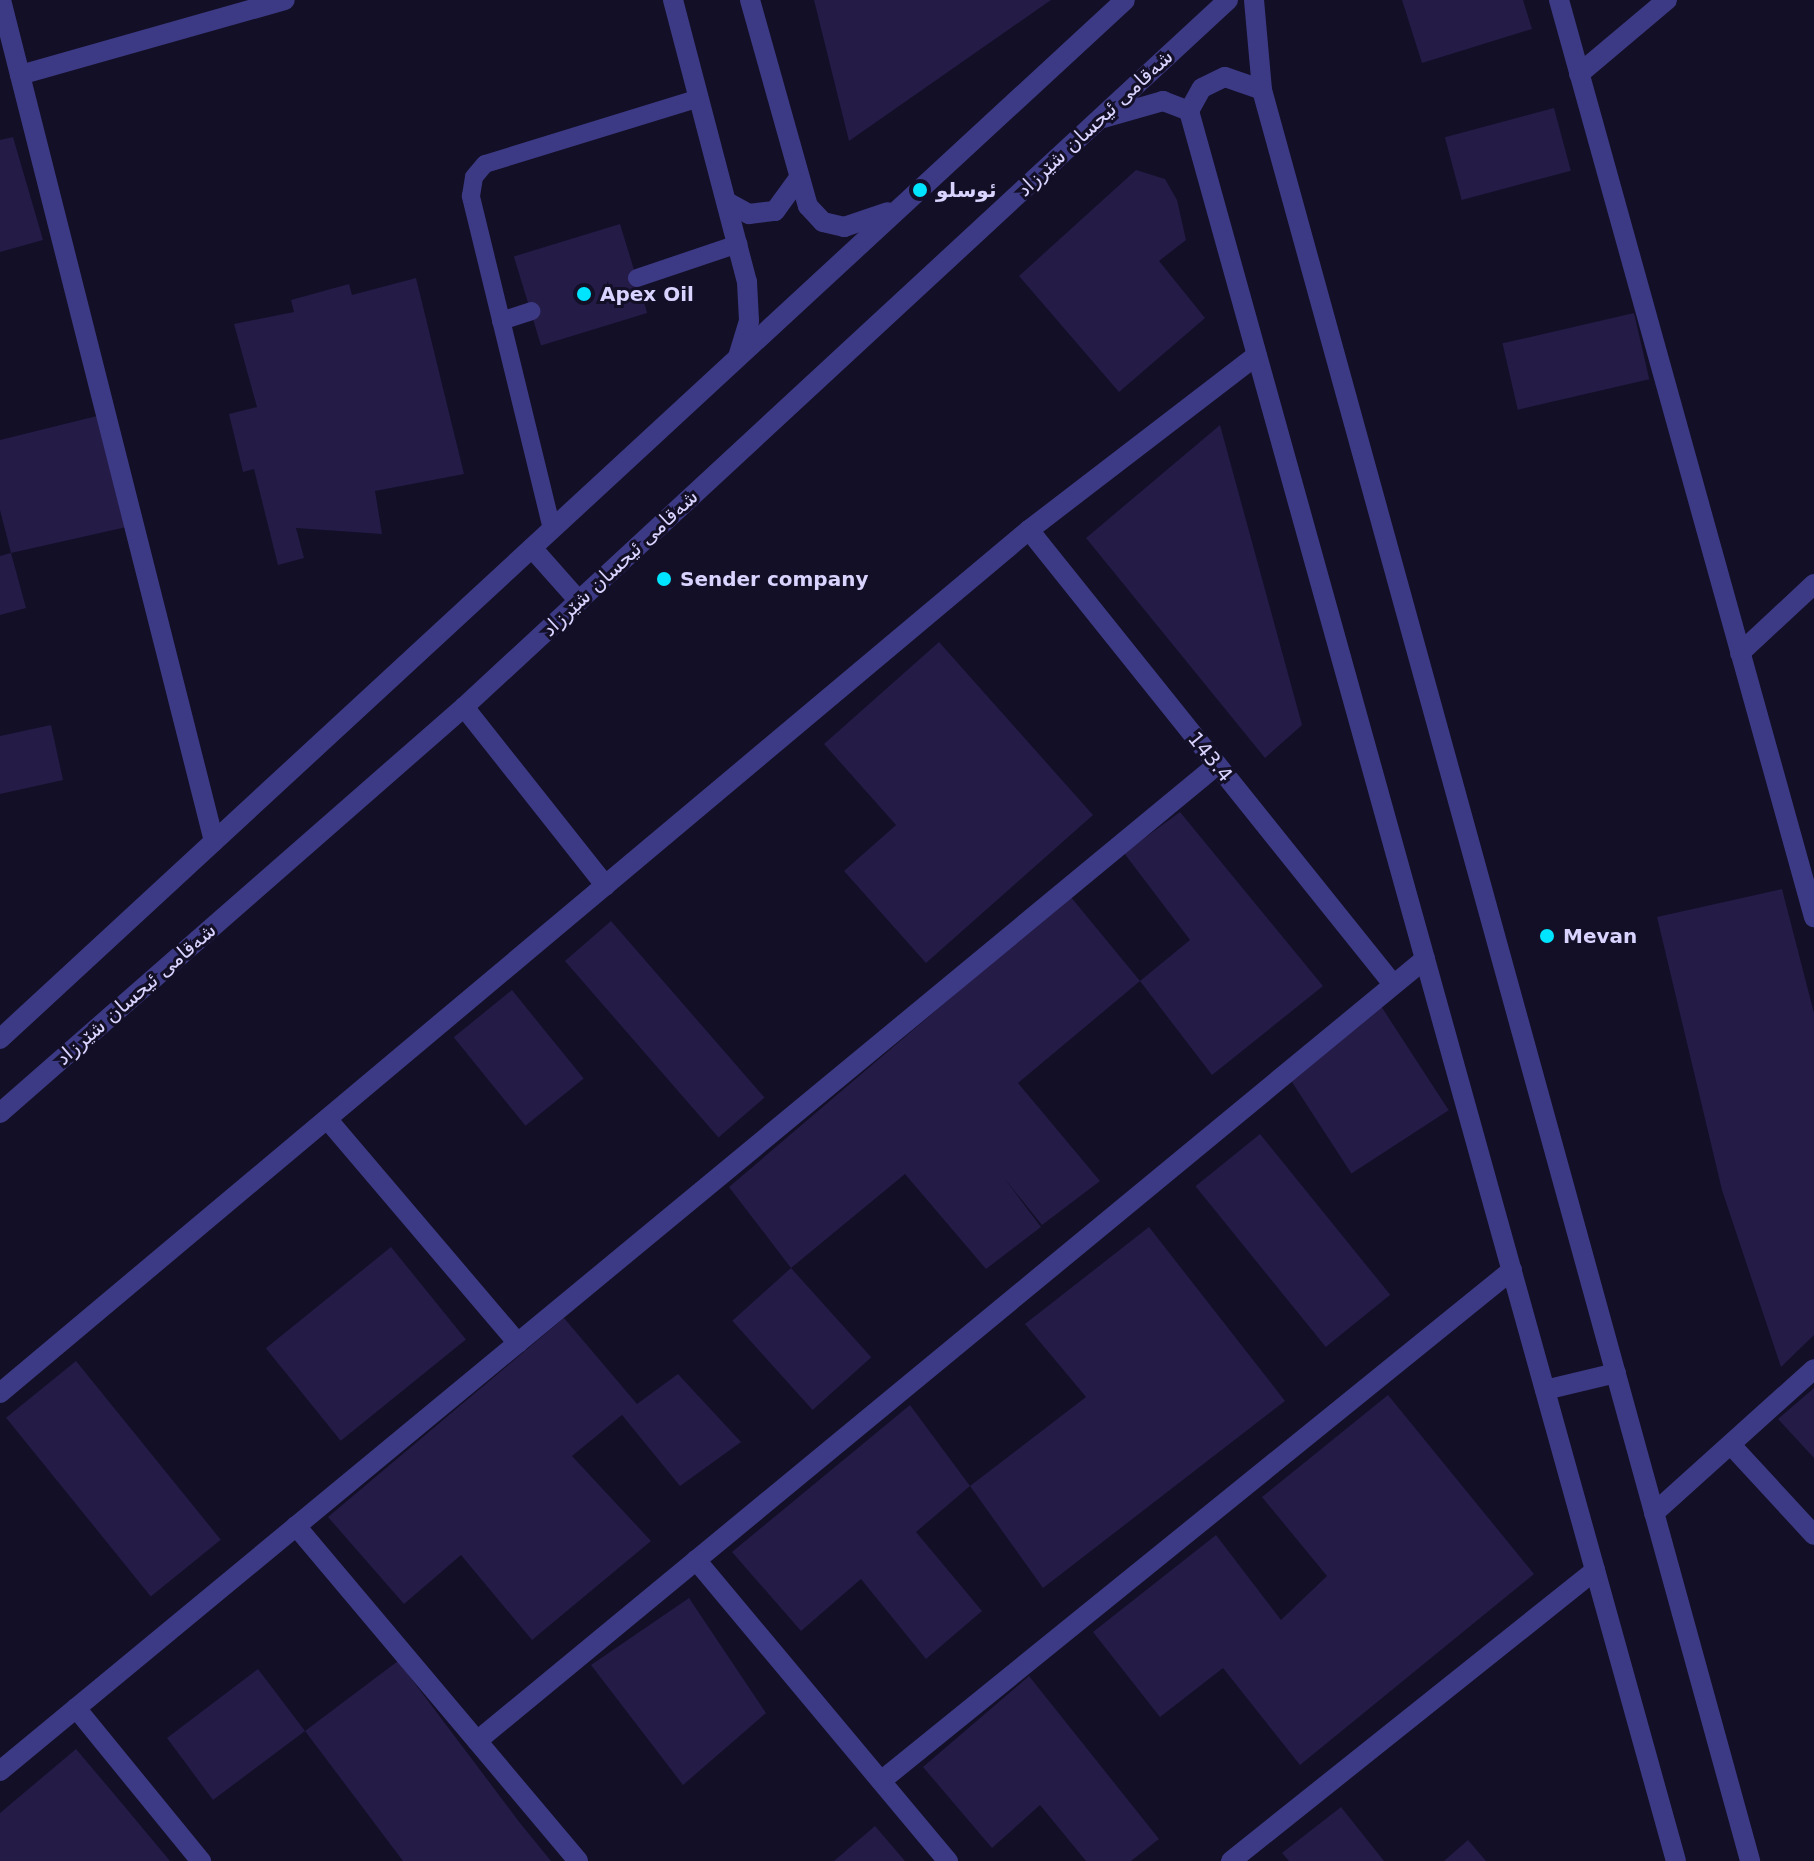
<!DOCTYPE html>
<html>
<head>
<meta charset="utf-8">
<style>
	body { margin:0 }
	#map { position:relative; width:1814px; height:1861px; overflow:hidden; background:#130f26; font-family:"DejaVu Sans",Cairo,sans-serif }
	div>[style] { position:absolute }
	.building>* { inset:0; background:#241b47; transform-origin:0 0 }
	.service>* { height:18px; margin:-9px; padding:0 9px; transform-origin:9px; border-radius:9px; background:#3d3a85 }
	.minor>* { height:20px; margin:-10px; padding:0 10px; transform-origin:10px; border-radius:10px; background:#3d3a85 }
	.tertiary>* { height:20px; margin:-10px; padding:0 10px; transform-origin:10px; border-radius:10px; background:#3d3a85 }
	.dots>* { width:22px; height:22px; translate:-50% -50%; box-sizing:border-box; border:4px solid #130f26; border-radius:50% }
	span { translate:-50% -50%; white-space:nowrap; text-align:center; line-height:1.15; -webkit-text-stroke:6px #130f26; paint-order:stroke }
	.street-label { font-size:20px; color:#d9d4ff }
	.poi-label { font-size:20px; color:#d9d4ff; font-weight:700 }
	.left { translate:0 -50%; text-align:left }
</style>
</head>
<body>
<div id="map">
	<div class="building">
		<div style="clip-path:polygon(814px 0,1051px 0,849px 141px)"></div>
		<div style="clip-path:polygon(1402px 0,1523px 0,1532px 29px,1422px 63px)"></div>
		<div style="left:1554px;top:108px;width:65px;height:113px;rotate:75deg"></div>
		<div style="clip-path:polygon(13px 137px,43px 240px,0 252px,0 140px)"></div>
		<div style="clip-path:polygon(1136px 170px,1165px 179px,1177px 200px,1186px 240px,1159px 261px,1205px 318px,1119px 392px,1019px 276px)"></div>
		<div style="left:620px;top:224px;width:93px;height:111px;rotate:73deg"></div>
		<div style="clip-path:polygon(416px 278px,464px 474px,375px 491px,382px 534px,296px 528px,304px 558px,278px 565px,254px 469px,243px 472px,229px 414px,257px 407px,234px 324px,294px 312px,291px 300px,349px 284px,352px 295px)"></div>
		<div style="left:1634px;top:313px;width:68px;height:135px;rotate:77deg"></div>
		<div style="clip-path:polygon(105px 414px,131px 526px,11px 553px,0 510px,0 440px)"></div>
		<div style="clip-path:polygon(1220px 425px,1302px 725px,1265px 758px,1086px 538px)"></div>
		<div style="clip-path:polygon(11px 553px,26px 608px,0 615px,0 556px)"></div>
		<div style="clip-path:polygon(939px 642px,1093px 815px,926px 963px,844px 871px,896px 825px,824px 744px)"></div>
		<div style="clip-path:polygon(51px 725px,63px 780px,0 794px,0 736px)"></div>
		<div style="clip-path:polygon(1180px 812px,1323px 986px,1212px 1075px,1140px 981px,1018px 1083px,1100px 1181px,1042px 1225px,1004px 1178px,1041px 1227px,986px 1269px,905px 1174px,791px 1268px,729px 1187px,1070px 896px,1140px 981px,1190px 940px,1124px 853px)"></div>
		<div style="clip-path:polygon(1782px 889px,1814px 1013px,1814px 1335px,1781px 1367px,1722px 1190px,1657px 917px)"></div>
		<div style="left:611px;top:921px;width:234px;height:61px;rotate:49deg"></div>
		<div style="left:512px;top:990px;width:114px;height:75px;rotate:51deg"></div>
		<div style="left:1379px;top:1003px;width:128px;height:116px;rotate:57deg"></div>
		<div style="left:1260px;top:1134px;width:207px;height:83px;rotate:51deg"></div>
		<div style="clip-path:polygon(1149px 1227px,1285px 1401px,1043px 1588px,970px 1486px,1086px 1397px,1025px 1324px)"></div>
		<div style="left:391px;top:1247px;width:119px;height:161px;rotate:51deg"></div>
		<div style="left:791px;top:1268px;width:120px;height:79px;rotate:48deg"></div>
		<div style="clip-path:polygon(564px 1318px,637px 1404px,678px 1374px,741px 1442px,680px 1486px,622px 1415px,572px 1456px,651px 1541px,532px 1640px,461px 1555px,404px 1604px,328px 1517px)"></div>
		<div style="left:76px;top:1361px;width:230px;height:90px;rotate:51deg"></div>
		<div style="clip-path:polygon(1814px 1388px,1814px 1458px,1778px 1419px)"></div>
		<div style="clip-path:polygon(1388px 1395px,1534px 1574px,1300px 1765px,1223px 1668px,1160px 1717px,1093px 1632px,1216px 1535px,1281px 1620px,1327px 1576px,1262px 1497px)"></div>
		<div style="clip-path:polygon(910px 1405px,970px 1486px,916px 1532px,982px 1611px,926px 1659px,861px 1579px,801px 1631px,732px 1552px)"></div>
		<div style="clip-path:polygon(689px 1598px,766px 1713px,683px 1785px,591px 1665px)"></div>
		<div style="clip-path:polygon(398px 1661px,520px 1823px,551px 1861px,403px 1861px,305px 1731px,213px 1800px,167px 1738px,258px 1669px,305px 1731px)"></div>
		<div style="clip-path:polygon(1029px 1676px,1159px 1839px,1131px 1861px,1086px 1861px,1040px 1805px,992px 1848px,923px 1767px)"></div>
		<div style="clip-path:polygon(76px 1749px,125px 1807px,170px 1861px,0 1861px,0 1813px)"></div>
		<div style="clip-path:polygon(1341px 1807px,1384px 1861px,1289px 1861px,1282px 1853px)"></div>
		<div style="clip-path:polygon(875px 1826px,905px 1861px,834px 1861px)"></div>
		<div style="clip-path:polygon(1468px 1840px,1486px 1861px,1444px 1861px)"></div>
	</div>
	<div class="service">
		<div style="left:637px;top:278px;width:107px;rotate:-18.6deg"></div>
		<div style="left:501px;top:321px;width:32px;rotate:-18deg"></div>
		<div style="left:552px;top:529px;width:343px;rotate:-103.7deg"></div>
		<div style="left:471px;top:196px;width:19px;rotate:-81deg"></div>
		<div style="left:474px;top:177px;width:17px;rotate:-50deg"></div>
		<div style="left:485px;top:164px;width:224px;rotate:-17.1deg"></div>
	</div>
	<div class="minor">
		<div style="left:1px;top:0;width:868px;rotate:75.79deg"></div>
		<div style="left:1559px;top:0;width:952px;rotate:74.46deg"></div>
		<div style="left:1579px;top:74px;width:115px;rotate:-40.1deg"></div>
		<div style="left:20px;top:75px;width:275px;rotate:-15.8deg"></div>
		<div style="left:1029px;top:530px;width:580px;rotate:51.29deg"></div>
		<div style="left:1740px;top:653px;width:101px;rotate:-43deg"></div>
		<div style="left:464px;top:707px;width:228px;rotate:51.6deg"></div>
		<div style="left:328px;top:1120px;width:293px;rotate:49.6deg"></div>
		<div style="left:0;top:1393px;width:1343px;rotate:-39.99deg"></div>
		<div style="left:1029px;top:530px;width:287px;rotate:-37.5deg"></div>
		<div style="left:1731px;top:1445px;width:122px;rotate:47.3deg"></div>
		<div style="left:1654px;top:1513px;width:215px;rotate:-42deg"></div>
		<div style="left:296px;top:1526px;width:438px;rotate:49.9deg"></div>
		<div style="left:696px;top:1560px;width:393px;rotate:50.1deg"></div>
		<div style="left:76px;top:1708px;width:198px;rotate:50.8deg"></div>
		<div style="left:477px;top:1741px;width:1229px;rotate:-39.52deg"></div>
		<div style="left:0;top:1771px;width:1579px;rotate:-39.58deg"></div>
		<div style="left:881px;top:1781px;width:812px;rotate:-39deg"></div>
		<div style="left:1231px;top:1861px;width:466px;rotate:-38.6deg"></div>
	</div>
	<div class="tertiary">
		<div style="left:673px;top:0;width:292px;rotate:75.3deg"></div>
		<div style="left:747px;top:282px;width:39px;rotate:87deg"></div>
		<div style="left:749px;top:321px;width:37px;rotate:107deg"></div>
		<div style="left:750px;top:0;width:214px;rotate:74.3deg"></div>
		<div style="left:808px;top:206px;width:22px;rotate:47deg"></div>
		<div style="left:823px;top:222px;width:22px;rotate:13deg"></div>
		<div style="left:844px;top:227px;width:46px;rotate:-18.8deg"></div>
		<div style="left:1254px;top:0;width:90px;rotate:84.9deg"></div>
		<div style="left:1262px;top:90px;width:1837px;rotate:74.59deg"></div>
		<div style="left:1189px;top:111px;width:26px;rotate:-61deg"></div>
		<div style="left:1202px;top:88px;width:25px;rotate:-26deg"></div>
		<div style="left:1225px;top:77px;width:39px;rotate:19deg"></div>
		<div style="left:1100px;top:119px;width:66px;rotate:-15.9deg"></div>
		<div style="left:1163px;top:101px;width:28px;rotate:21deg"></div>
		<div style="left:1189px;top:111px;width:1816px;rotate:74.45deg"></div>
		<div style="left:727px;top:202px;width:25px;rotate:29deg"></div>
		<div style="left:749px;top:214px;width:26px;rotate:-7deg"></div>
		<div style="left:775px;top:211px;width:39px;rotate:-54deg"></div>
		<div style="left:532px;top:548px;width:71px;rotate:48.4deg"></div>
		<div style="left:0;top:1039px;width:1531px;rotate:-42.72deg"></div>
		<div style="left:0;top:1113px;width:617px;rotate:-41.19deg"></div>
		<div style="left:464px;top:707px;width:1041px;rotate:-42.78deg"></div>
		<div style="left:1545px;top:1390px;width:73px;rotate:-13.5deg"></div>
	</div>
	<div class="dots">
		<div style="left:920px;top:190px;background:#00e5ff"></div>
		<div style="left:584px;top:294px;background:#00e5ff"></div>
		<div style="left:664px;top:579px;background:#00e5ff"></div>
		<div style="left:1547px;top:936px;background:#00e5ff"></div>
	</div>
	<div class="street-label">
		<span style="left:1095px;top:123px;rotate:-43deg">شەقامی ئیحسان شێرزاد</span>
		<span style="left:620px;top:563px;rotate:-43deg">شەقامی ئیحسان شێرزاد</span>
		<span style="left:1210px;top:757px;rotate:51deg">143.4</span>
		<span style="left:136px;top:994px;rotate:-41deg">شەقامی ئیحسان شێرزاد</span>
	</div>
	<div class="poi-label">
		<span class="left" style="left:936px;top:190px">ئوسلو</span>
		<span class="left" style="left:600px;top:294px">Apex Oil</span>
		<span class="left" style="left:680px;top:579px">Sender company</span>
		<span class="left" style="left:1563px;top:936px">Mevan</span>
	</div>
</div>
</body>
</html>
